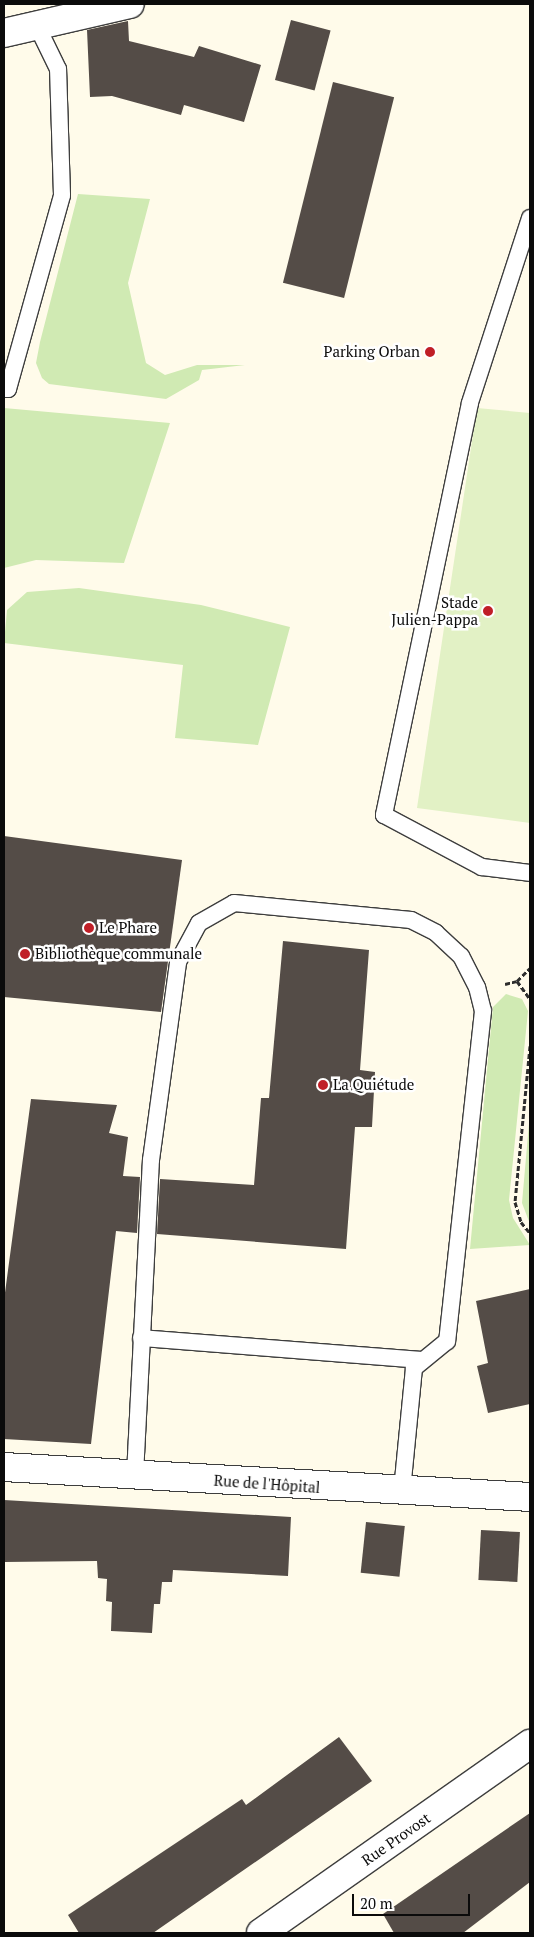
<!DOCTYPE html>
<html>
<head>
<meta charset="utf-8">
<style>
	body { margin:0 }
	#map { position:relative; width:534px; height:1937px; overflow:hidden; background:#fffbea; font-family:"PT Serif",serif }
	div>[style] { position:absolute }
	.green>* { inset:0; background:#d0eab3 }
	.pitch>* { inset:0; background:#e2f1c5 }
	.building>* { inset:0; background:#544c47; transform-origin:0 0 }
	.path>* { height:3px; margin-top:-1.5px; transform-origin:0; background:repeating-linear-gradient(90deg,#2d2d2d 0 5px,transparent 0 7.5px) }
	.roads { filter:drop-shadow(1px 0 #3e3e3e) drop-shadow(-1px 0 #3e3e3e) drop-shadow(0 1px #3e3e3e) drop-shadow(0 -1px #3e3e3e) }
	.lane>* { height:16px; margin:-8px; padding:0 8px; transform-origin:8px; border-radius:8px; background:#fff }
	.street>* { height:28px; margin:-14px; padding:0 14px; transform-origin:14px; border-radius:14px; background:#fff }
	.dots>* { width:14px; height:14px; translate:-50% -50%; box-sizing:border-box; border:2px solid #fff; border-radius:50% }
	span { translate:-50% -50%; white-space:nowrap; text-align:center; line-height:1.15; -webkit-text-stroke:5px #fff; paint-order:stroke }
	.poi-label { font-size:15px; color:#0b0b0b }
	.right { translate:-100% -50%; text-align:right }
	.left { translate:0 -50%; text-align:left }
	.street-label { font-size:15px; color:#0b0b0b }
	.frame { position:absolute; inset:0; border:5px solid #0b0b0b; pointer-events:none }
	.scale { position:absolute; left:352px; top:1894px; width:118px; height:22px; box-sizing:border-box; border:2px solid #0b0b0b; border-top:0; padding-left:6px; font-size:15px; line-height:18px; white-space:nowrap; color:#0b0b0b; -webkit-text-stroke:4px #fff; paint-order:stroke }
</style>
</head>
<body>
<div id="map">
	<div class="green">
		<div style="clip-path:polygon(78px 194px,150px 199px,128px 283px,146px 363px,165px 375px,197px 365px,245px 365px,202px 370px,199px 380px,166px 399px,49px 384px,42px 378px,36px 363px,40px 342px)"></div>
		<div style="clip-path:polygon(4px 408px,170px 423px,124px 563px,36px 560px,4px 568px)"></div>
		<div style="clip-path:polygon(79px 588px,201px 605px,290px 627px,258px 745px,175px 738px,183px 665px,4px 643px,7px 610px,27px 592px)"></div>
		<div style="clip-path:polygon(506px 994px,522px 999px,528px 1011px,509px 1200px,513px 1218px,530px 1245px,470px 1249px,493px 1007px)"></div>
		<div style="clip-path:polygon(530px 1112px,530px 1224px,522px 1203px)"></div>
	</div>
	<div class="pitch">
		<div style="clip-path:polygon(477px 408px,530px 413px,530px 823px,417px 808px)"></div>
	</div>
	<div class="building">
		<div style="left:291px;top:20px;width:41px;height:62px;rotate:15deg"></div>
		<div style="clip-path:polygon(128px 21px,129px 41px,194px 57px,199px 46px,261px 65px,244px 122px,184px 105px,181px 115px,112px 96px,90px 97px,87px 30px)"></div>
		<div style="left:333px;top:82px;width:63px;height:207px;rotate:14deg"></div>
		<div style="clip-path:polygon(4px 836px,182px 860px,161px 1012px,4px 997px)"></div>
		<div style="clip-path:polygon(283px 941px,369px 950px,360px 1070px,375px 1072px,372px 1127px,355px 1127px,346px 1249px,157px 1234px,160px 1179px,254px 1185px,261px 1098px,269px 1098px)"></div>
		<div style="clip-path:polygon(31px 1099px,117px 1105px,109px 1133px,128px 1137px,123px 1176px,140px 1177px,137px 1233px,116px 1231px,91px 1444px,4px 1439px,4px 1300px)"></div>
		<div style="clip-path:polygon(530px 1289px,530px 1404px,488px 1413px,477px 1366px,488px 1363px,476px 1301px)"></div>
		<div style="clip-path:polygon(4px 1500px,291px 1517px,288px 1576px,173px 1570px,172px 1582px,162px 1582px,160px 1604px,154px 1604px,152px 1633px,111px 1631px,112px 1602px,106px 1601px,107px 1579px,98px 1578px,97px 1561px,4px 1562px)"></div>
		<div style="left:366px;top:1522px;width:39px;height:51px;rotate:6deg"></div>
		<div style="left:481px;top:1530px;width:39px;height:50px;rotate:3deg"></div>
		<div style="clip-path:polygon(339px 1737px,372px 1781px,153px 1933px,79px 1933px,68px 1915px,242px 1799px,246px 1805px)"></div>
		<div style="clip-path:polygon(530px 1813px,530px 1882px,463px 1933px,394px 1933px,383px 1914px)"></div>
	</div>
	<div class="path">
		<div style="left:517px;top:981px;width:22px;rotate:54deg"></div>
		<div style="left:505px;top:984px;width:12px;rotate:-14deg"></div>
		<div style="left:517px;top:981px;width:18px;rotate:-45deg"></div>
		<div style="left:530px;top:1046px;width:157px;rotate:95.5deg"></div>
		<div style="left:515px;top:1202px;width:21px;rotate:73deg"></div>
		<div style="left:521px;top:1222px;width:14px;rotate:51deg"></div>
	</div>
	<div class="roads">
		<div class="lane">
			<div style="left:530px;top:218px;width:194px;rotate:108deg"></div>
			<div style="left:470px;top:403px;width:421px;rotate:101.8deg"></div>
			<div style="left:384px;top:815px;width:111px;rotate:28deg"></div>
			<div style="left:482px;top:867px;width:48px;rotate:7.1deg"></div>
			<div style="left:4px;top:389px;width:4px"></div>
			<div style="left:8px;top:389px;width:201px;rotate:-74.4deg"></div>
			<div style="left:62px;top:195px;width:126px;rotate:-91.8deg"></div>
			<div style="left:58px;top:69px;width:48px;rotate:-116deg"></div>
			<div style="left:141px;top:1338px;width:280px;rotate:4.5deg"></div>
			<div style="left:135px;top:1475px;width:315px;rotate:-87.1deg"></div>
			<div style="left:151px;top:1160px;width:200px;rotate:-82.2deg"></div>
			<div style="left:178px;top:962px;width:44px;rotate:-61.7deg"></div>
			<div style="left:199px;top:923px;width:40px;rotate:-29.7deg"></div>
			<div style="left:234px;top:903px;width:178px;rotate:5.5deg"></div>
			<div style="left:411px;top:920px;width:28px;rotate:27deg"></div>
			<div style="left:436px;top:933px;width:34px;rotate:43deg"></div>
			<div style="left:461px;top:956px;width:35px;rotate:63deg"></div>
			<div style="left:477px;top:987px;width:25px;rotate:76deg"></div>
			<div style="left:483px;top:1011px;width:332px;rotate:96.2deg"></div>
			<div style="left:447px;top:1341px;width:43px;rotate:140.7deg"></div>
			<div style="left:414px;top:1368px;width:124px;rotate:95.6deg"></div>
		</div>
		<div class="street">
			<div style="left:4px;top:33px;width:129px;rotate:-13deg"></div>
			<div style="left:4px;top:1467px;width:527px;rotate:3.26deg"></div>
			<div style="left:261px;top:1933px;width:329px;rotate:-35.1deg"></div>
		</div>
	</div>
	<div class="dots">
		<div style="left:430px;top:352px;background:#c01f27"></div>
		<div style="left:488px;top:611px;background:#c01f27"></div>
		<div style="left:89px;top:928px;background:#c01f27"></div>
		<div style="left:25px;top:954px;background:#c01f27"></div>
		<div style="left:323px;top:1085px;background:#c01f27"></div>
	</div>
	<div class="poi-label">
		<span class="right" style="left:420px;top:352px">Parking Orban</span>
		<span class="right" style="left:478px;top:611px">Stade<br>Julien-Pappa</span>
		<span class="left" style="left:99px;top:928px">Le Phare</span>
		<span class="left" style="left:35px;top:954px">Bibliothèque communale</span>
		<span class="left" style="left:333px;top:1085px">La Quiétude</span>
	</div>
	<div class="street-label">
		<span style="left:267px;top:1484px;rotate:4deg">Rue de l'Hôpital</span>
		<span style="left:396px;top:1839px;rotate:-35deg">Rue Provost</span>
	</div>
	<div class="frame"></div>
	<div class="scale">20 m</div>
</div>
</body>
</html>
